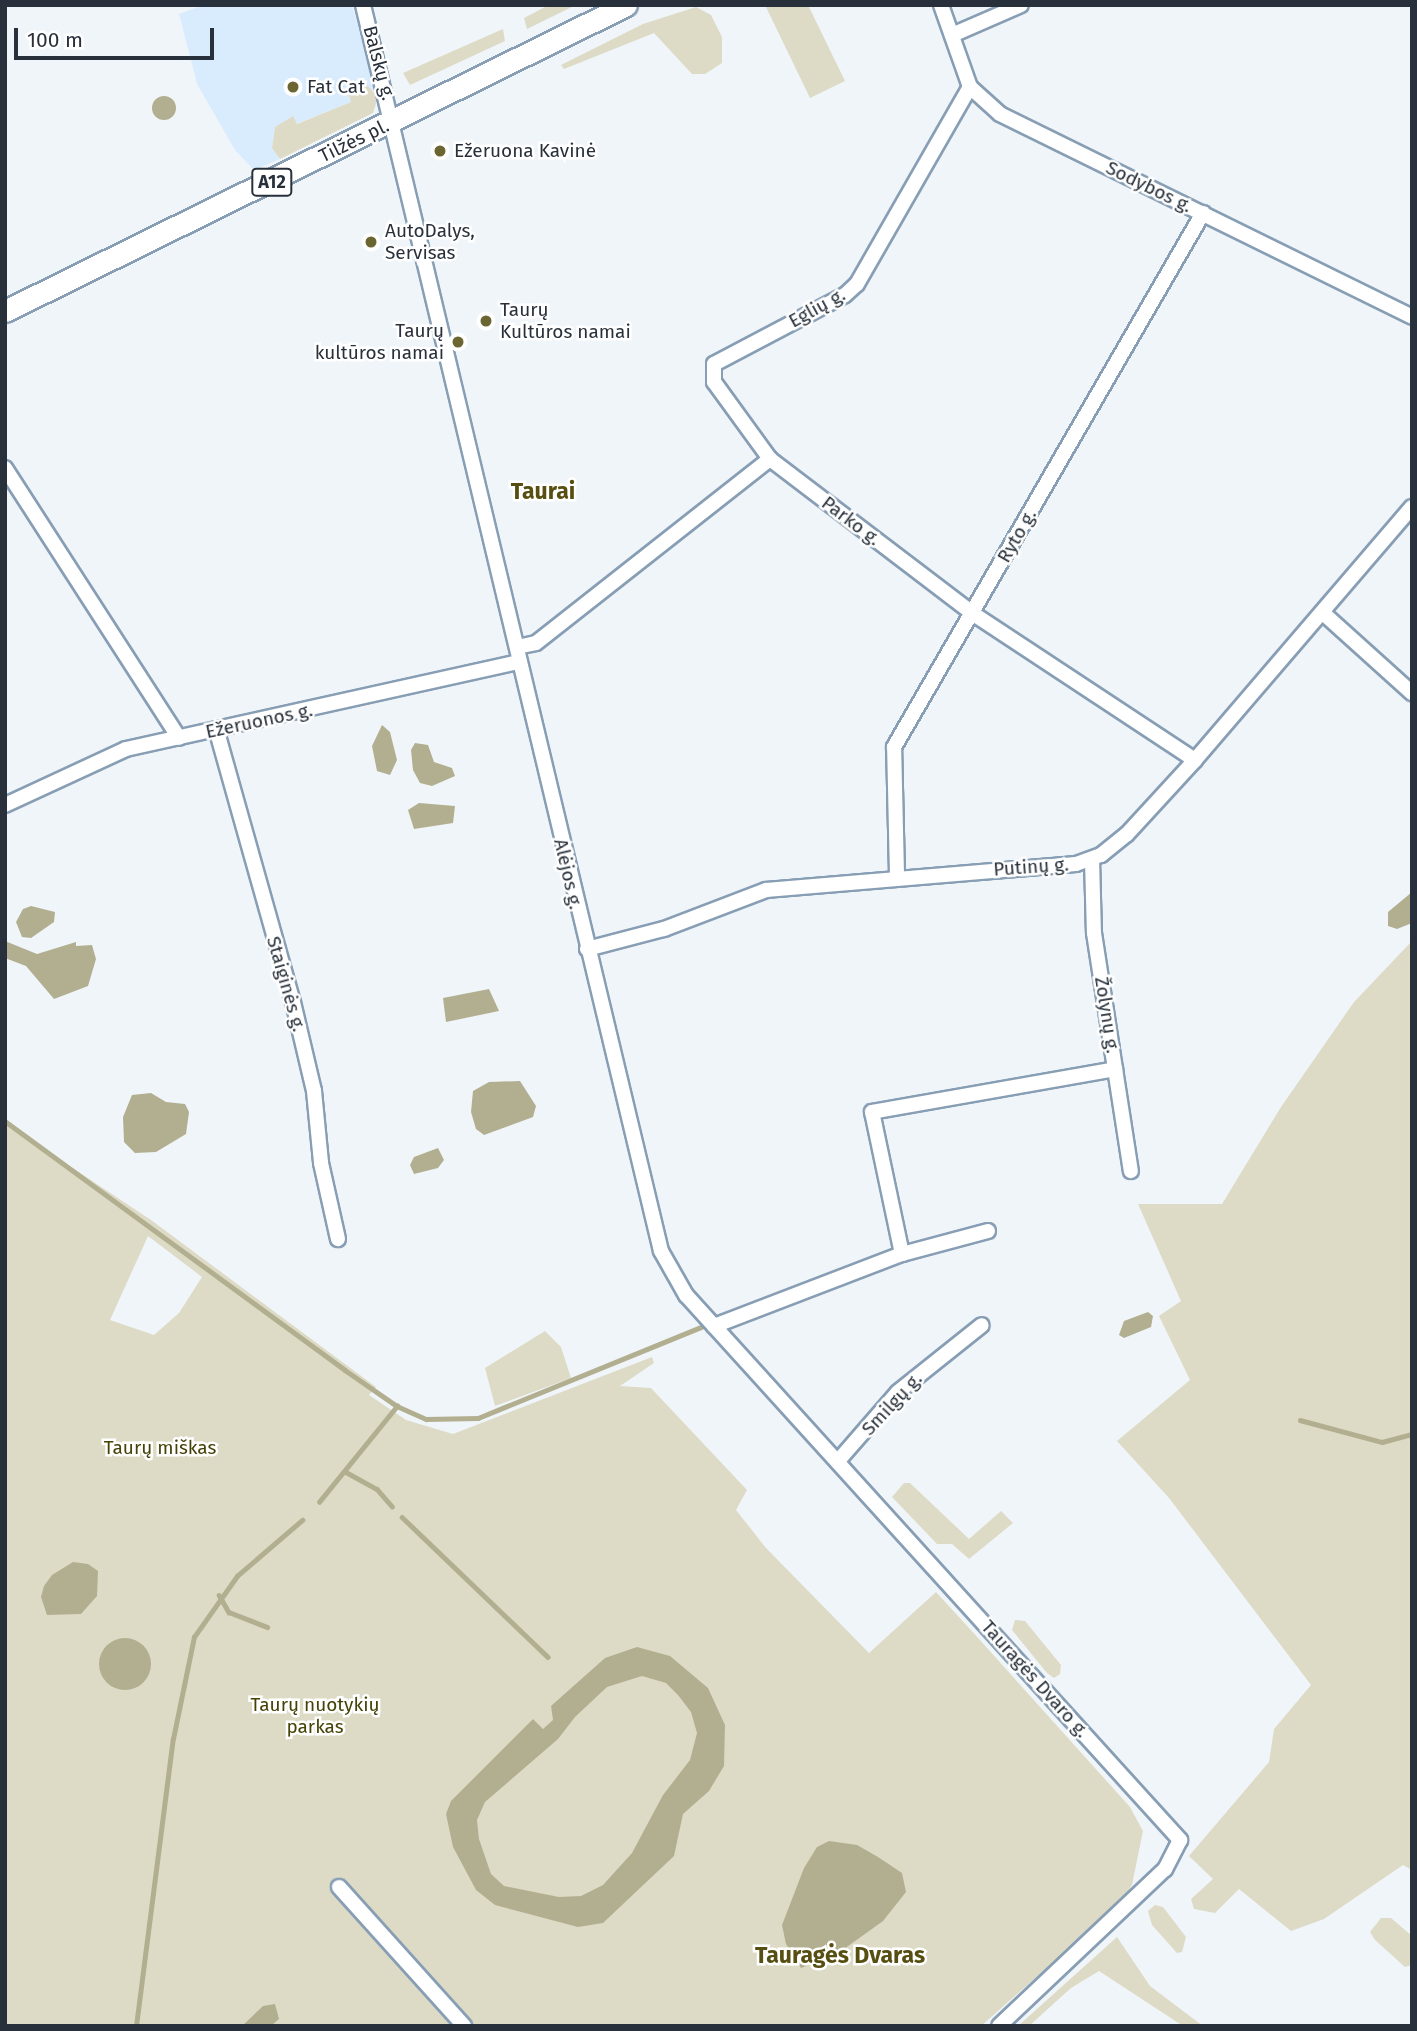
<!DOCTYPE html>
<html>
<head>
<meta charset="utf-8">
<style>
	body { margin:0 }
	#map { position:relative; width:1417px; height:2031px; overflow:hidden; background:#f0f5fa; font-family:"Fira Sans",sans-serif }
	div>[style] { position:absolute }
	.built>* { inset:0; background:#d9ecfe }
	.green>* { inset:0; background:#dddbc6 }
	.water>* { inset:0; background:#b2af90 }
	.round { border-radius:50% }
	.stream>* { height:4.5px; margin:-2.25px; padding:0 2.25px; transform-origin:2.25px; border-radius:2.25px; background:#b2af90 }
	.roads { filter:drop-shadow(2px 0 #879eb4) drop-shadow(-2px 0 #879eb4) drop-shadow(0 2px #879eb4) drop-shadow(0 -2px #879eb4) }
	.minor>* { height:14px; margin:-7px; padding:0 7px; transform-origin:7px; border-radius:7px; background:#fff }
	.highway>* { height:21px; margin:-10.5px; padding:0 10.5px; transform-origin:10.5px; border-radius:10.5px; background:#fff }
	.dots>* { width:19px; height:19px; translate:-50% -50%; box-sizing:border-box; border:4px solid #fff; border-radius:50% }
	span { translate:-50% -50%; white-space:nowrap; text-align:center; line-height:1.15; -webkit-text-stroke:5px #fff; paint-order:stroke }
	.shield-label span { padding:2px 5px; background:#fff; border:2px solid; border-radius:5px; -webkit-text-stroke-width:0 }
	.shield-label { font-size:18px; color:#28313b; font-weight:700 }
	.street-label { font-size:19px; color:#28313b }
	.poi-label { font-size:19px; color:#28313b }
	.left { translate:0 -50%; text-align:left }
	.right { translate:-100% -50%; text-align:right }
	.park-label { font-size:19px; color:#464107 }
	.quarter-label { font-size:23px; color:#564f11; font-weight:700 }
	.frame { position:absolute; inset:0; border:7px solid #28313b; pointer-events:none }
	.scale { position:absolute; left:14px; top:28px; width:200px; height:32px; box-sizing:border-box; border:4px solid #28313b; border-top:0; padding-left:9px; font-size:21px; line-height:24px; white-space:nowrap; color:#28313b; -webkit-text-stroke:5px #fff; paint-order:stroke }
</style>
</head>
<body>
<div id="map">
	<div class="built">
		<div style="clip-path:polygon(204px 5px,352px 5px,378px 97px,373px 90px,348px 92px,351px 102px,296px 124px,293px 116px,275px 127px,272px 148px,280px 159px,254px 170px,235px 150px,197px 84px,179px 14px)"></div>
	</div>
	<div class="green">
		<div style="clip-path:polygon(549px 5px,576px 5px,527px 29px,524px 18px)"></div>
		<div style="clip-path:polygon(765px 5px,808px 5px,845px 81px,810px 98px)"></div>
		<div style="clip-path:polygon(696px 7px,711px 15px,722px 37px,722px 63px,705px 74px,692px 74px,654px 33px,564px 69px,561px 65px,643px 24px)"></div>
		<div style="clip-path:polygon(503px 29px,505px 41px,410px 85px,403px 73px)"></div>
		<div style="clip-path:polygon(368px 86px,378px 97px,373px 113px,280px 159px,272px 148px,275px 127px,293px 116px,297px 124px,351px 102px,348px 92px)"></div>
		<div style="clip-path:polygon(1412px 941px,1412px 1870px,1403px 1865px,1324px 1919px,1291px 1931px,1239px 1889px,1215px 1913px,1194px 1909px,1191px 1899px,1213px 1879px,1189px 1856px,1269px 1762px,1274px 1729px,1311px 1685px,1169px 1498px,1117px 1441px,1190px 1380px,1159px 1316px,1181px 1301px,1138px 1204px,1222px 1204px,1281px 1107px,1354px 1002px)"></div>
		<div style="clip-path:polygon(evenodd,5px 1123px,151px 1220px,376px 1387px,369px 1395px,406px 1420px,453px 1434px,652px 1357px,654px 1363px,620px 1386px,651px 1388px,747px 1490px,736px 1510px,766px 1548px,869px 1653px,936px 1592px,979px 1639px,1130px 1807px,1143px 1831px,1132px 1885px,1118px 1905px,981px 2026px,5px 2026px,5px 1123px,148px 1236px,202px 1277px,179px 1313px,154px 1335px,110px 1320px,148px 1236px)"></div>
		<div style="clip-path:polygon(545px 1331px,561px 1347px,571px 1378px,495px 1406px,485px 1368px)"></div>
		<div style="clip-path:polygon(904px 1483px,910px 1483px,969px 1539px,1001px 1511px,1013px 1523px,969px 1559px,952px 1544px,937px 1544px,892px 1497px)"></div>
		<div style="clip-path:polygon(1015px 1620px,1025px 1621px,1061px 1665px,1060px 1674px,1054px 1678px,1047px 1673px,1012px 1630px)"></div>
		<div style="clip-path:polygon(1155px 1905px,1163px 1907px,1186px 1937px,1182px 1952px,1177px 1953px,1152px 1925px,1148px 1911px)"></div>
		<div style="clip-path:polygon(1381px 1918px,1391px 1918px,1412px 1936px,1412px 1965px,1405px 1967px,1375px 1940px,1370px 1932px)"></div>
		<div style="clip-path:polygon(1117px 1937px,1150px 1986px,1203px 2026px,1183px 2026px,1099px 1971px,1071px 1988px,1029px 2026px,1018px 2026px)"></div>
	</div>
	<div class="water">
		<div class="round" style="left:152px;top:96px;width:24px;height:24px"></div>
		<div style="clip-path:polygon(382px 725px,390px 732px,397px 760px,390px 775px,377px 771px,372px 746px)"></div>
		<div style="clip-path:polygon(415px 743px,428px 745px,434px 762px,452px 768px,455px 776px,432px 786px,420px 783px,413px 770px,411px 750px)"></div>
		<div style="clip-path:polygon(419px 803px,455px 806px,453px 823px,414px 829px,408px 810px)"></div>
		<div style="clip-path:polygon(1412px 892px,1412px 923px,1397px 929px,1388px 926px,1388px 912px)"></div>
		<div style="clip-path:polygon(31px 906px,55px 912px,54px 922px,31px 938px,22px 937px,16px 922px,23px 909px)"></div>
		<div style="clip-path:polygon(5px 941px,37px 954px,76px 942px,76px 946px,92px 945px,96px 959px,88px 986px,54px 999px,26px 966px,5px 958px)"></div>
		<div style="clip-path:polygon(489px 989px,499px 1011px,446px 1022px,443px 998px)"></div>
		<div style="clip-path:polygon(520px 1081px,536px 1106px,533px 1117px,484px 1135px,476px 1129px,471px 1112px,473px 1091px,489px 1082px)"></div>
		<div style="clip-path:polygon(151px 1093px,166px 1102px,185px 1104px,189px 1112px,186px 1134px,156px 1152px,135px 1153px,124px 1142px,123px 1117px,132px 1095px)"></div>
		<div style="clip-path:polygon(438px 1148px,444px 1160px,438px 1168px,414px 1174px,410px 1165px,414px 1157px)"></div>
		<div style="clip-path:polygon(1148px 1312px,1153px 1316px,1151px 1327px,1124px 1338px,1119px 1335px,1124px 1321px)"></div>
		<div style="clip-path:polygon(73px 1562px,88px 1564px,98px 1571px,97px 1596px,81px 1614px,47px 1615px,41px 1597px,44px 1586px,52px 1575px)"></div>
		<div class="round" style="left:99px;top:1638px;width:52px;height:52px"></div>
		<div style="clip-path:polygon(evenodd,637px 1647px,670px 1656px,708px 1688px,725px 1725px,724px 1766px,709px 1791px,683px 1814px,674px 1856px,603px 1923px,578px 1927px,495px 1905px,476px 1890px,453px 1847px,446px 1814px,451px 1801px,533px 1719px,543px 1729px,553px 1720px,551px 1706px,605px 1658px,637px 1647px,642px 1676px,666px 1683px,678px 1695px,691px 1712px,697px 1733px,690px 1760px,663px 1795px,632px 1853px,603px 1885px,581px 1896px,559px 1897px,504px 1886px,491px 1874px,479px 1839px,477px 1820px,485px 1802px,558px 1739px,575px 1717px,607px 1687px,642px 1676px)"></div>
		<div style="clip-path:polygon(829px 1841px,857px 1845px,878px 1857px,902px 1873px,906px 1892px,883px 1921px,837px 1954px,801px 1968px,786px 1944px,782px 1925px,804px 1868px,817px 1847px)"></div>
		<div style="clip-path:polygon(275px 2004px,279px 2019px,271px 2026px,242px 2026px,263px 2006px)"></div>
	</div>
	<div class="stream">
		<div style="left:5px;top:1121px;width:421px;rotate:36.2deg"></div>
		<div style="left:345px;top:1370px;width:63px;rotate:34.7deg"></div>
		<div style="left:397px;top:1406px;width:32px;rotate:24deg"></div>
		<div style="left:426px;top:1419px;width:52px;rotate:-1.1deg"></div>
		<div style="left:478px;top:1418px;width:244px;rotate:-22.2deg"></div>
		<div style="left:1300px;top:1420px;width:85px;rotate:15deg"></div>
		<div style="left:1382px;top:1442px;width:31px;rotate:-15deg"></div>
		<div style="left:346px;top:1472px;width:35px;rotate:29deg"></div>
		<div style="left:377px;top:1489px;width:23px;rotate:49deg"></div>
		<div style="left:319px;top:1502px;width:124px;rotate:-50.9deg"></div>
		<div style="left:402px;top:1517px;width:202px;rotate:43.8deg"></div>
		<div style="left:219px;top:1595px;width:20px;rotate:60deg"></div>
		<div style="left:229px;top:1612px;width:41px;rotate:21.5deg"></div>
		<div style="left:136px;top:2026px;width:289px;rotate:-82.7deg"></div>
		<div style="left:173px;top:1739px;width:104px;rotate:-78.4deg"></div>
		<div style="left:194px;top:1637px;width:75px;rotate:-54.8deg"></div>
		<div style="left:237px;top:1576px;width:86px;rotate:-40.7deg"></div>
	</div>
	<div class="roads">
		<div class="minor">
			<div style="left:363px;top:5px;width:1281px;rotate:76.55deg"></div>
			<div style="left:661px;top:1251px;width:51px;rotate:60.4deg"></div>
			<div style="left:686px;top:1295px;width:736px;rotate:47.81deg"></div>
			<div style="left:1180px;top:1840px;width:33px;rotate:117deg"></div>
			<div style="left:1165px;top:1869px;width:228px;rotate:136.6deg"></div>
			<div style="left:941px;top:5px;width:87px;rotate:70.5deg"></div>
			<div style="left:970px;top:87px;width:40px;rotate:42deg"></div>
			<div style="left:1000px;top:114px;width:459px;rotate:26.2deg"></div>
			<div style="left:952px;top:35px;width:75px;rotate:-23.5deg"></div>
			<div style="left:770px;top:459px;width:95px;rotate:-126deg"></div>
			<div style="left:714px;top:382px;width:18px;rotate:-90deg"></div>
			<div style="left:714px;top:364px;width:148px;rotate:-27.8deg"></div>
			<div style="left:845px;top:295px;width:16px;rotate:-43deg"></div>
			<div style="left:857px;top:284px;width:227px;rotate:-60.2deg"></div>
			<div style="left:5px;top:468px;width:321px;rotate:57.2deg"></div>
			<div style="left:1323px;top:613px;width:120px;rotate:42deg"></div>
			<div style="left:517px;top:647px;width:19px;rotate:-12deg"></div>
			<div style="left:536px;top:643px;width:298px;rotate:-38.2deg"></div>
			<div style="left:770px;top:459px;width:254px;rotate:37.3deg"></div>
			<div style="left:972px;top:613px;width:267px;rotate:33.4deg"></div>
			<div style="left:217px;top:732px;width:280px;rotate:74.3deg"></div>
			<div style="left:293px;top:1002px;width:91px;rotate:76.7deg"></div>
			<div style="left:314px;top:1091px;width:72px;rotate:84.4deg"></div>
			<div style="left:321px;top:1163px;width:78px;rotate:77.4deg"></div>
			<div style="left:5px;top:805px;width:133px;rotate:-24.8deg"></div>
			<div style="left:126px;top:749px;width:403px;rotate:-12.5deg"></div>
			<div style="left:1092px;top:859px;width:74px;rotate:88.5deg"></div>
			<div style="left:1094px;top:933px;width:241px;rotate:81.2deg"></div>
			<div style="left:897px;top:875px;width:128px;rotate:-91.3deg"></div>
			<div style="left:894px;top:747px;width:617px;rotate:-59.94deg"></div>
			<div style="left:587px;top:949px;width:80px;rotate:-14.6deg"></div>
			<div style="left:664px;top:929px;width:109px;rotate:-20.9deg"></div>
			<div style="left:766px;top:890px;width:311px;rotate:-4.8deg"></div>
			<div style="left:1076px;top:864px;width:27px;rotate:-20deg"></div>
			<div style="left:1101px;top:855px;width:33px;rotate:-39deg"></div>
			<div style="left:1127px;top:834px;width:100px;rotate:-47.4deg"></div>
			<div style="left:1195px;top:760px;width:333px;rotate:-49.4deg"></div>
			<div style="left:902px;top:1254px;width:145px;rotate:-101.9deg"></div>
			<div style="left:872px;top:1112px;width:247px;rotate:-10deg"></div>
			<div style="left:714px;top:1326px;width:201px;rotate:-21deg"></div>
			<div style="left:902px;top:1254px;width:89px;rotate:-15deg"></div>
			<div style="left:838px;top:1461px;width:91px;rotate:-49deg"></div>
			<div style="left:898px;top:1392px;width:107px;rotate:-38.6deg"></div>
			<div style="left:339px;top:1887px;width:187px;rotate:48deg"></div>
		</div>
		<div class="highway">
			<div style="left:5px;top:311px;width:692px;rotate:-26.23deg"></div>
		</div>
	</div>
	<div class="dots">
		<div style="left:293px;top:87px;background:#6a6531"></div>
		<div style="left:440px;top:151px;background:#6a6531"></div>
		<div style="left:371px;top:242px;background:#6a6531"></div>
		<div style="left:486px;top:321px;background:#6a6531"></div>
		<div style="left:458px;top:342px;background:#6a6531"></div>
	</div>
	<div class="shield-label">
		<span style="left:272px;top:182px">A12</span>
	</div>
	<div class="street-label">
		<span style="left:379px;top:63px;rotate:75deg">Balskų g.</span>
		<span style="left:354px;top:141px;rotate:-26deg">Tilžės pl.</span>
		<span style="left:1149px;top:187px;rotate:26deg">Sodybos g.</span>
		<span style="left:817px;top:308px;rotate:-29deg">Eglių g.</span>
		<span style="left:851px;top:521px;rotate:37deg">Parko g.</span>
		<span style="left:1017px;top:536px;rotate:-60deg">Ryto g.</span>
		<span style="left:259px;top:721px;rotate:-12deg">Ežeruonos g.</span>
		<span style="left:1031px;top:867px;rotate:-4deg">Putinų g.</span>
		<span style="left:568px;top:874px;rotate:77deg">Alėjos g.</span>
		<span style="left:286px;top:984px;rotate:74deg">Staiginės g.</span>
		<span style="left:1107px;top:1015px;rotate:81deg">Žolynų g.</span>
		<span style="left:892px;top:1404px;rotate:-47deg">Smilgų g.</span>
		<span style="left:1035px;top:1679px;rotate:48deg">Tauragės Dvaro g.</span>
	</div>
	<div class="poi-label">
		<span class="left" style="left:307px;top:87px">Fat Cat</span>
		<span class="left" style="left:454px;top:151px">Ežeruona Kavinė</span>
		<span class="left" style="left:385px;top:242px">AutoDalys,<br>Servisas</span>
		<span class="left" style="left:500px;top:321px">Taurų<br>Kultūros namai</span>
		<span class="right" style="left:444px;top:342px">Taurų<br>kultūros namai</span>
	</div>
	<div class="park-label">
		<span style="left:160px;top:1448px">Taurų miškas</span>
		<span style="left:315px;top:1716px">Taurų nuotykių<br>parkas</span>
	</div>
	<div class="quarter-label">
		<span style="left:543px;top:491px">Taurai</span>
		<span style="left:840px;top:1955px">Tauragės Dvaras</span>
	</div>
	<div class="frame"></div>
	<div class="scale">100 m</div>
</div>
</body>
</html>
